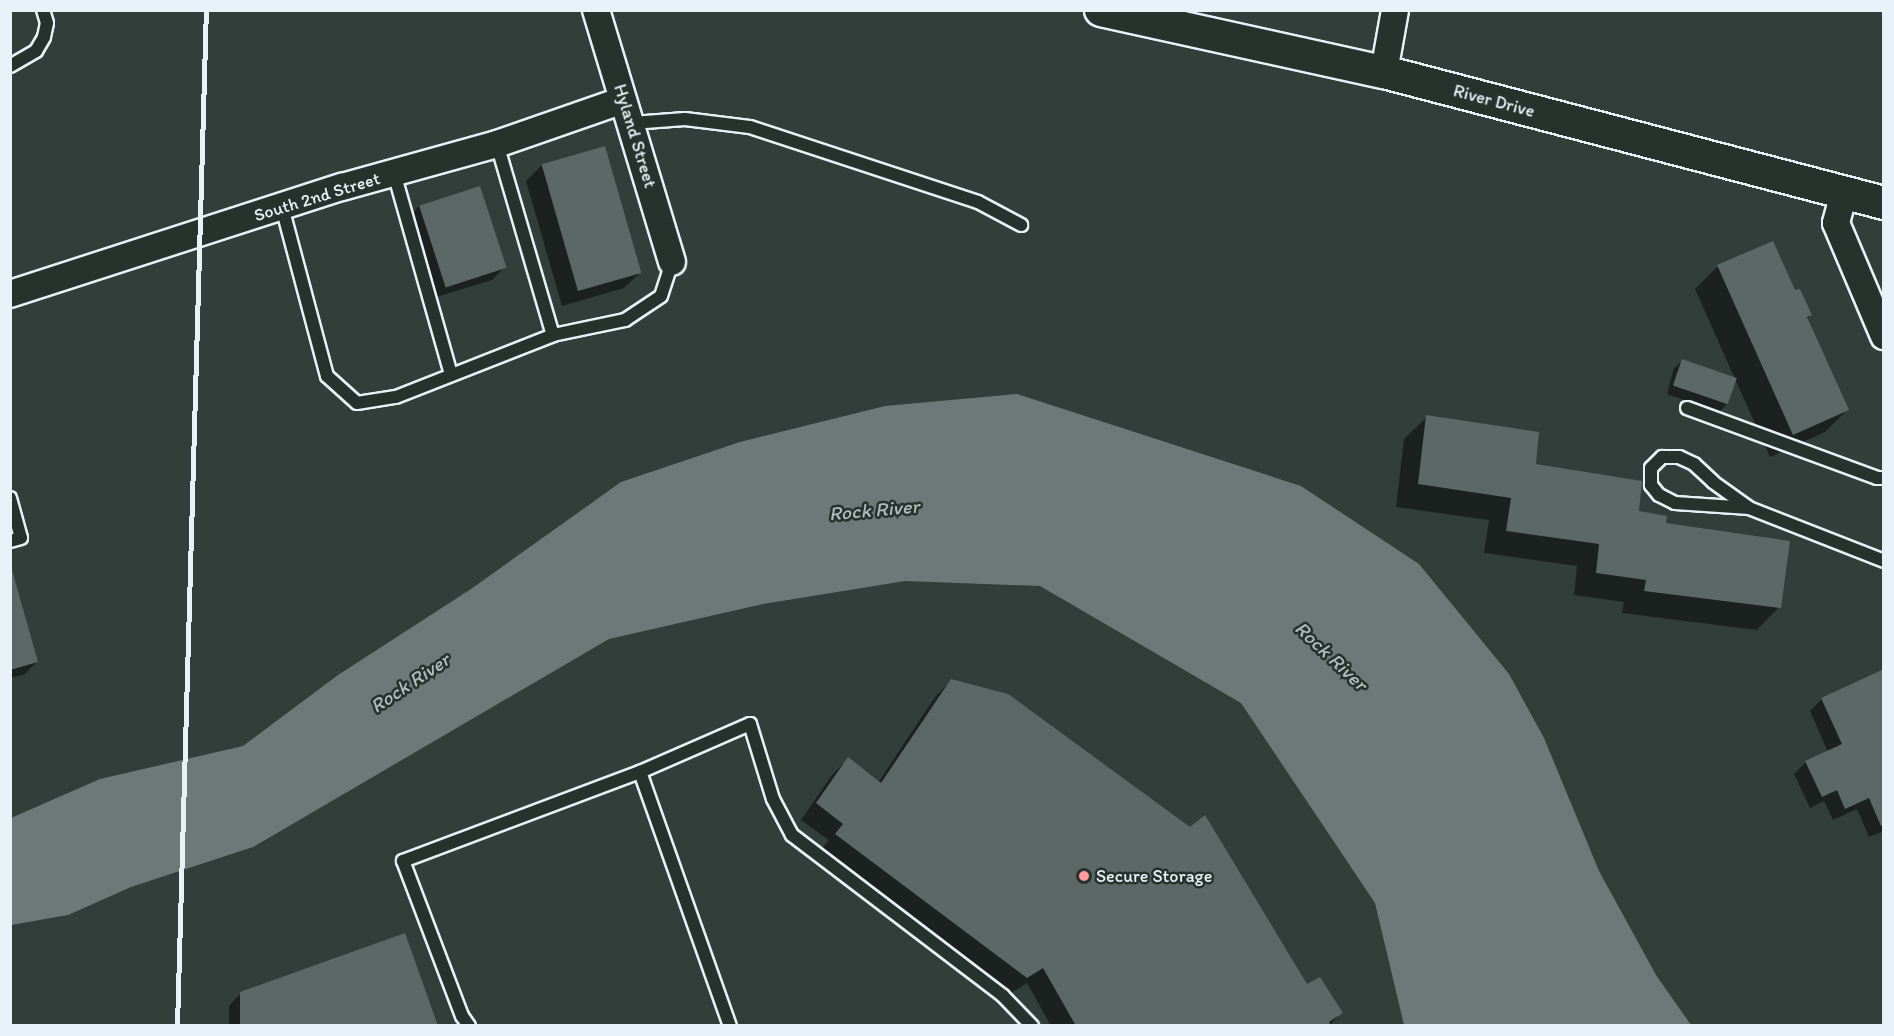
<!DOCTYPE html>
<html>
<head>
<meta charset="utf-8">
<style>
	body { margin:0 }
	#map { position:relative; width:1894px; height:1036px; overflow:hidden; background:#323e39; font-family:Itim,sans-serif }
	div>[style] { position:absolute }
	.water>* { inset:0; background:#6d7978 }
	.shadow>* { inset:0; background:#0007 }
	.building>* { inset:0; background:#5c6865; transform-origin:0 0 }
	.roads { filter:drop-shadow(2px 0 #e8f1f8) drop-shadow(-2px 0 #e8f1f8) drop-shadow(0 2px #e8f1f8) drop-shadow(0 -2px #e8f1f8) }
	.service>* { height:12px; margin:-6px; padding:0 6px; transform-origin:6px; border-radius:6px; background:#26332d }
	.minor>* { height:26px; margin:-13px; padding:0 13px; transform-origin:13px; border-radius:13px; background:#26332d }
	.tertiary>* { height:32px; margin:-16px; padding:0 16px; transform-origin:16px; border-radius:16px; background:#26332d }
	.rail>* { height:4.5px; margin:-2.25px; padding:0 2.25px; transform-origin:2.25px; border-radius:2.25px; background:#e8f1f8 }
	.dots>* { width:16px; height:16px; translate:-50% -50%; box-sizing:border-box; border:3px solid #26332d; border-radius:50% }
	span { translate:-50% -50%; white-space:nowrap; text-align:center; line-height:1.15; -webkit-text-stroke:5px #26332d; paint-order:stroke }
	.street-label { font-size:18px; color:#e8f1f8 }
	.poi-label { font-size:18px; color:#e8f1f8 }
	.left { translate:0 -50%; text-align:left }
	.water-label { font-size:20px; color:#b1bbbe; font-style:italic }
	.frame { position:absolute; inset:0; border:12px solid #e8f1f8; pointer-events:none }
</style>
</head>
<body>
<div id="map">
	<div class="water">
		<div style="clip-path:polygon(1017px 394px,1301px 486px,1419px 564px,1509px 674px,1544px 738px,1599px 871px,1656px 975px,1691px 1025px,1404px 1025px,1375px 903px,1241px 703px,1040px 586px,905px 581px,763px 604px,609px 639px,253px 847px,131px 887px,68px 915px,11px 925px,11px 818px,100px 779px,243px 746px,338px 675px,471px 589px,621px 482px,740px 442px,885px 406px)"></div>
	</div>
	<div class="shadow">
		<div style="clip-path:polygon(542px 165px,640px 273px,624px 288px,562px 306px,526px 181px)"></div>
		<div style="clip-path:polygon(419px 206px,504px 268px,492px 280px,433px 298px,408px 218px)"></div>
		<div style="clip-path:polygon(1772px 243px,1794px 292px,1810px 315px,1807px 319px,1847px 410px,1825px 432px,1770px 457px,1735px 379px,1727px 404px,1719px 412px,1667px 394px,1674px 368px,1682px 361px,1735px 379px,1695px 289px,1717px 267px)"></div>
		<div style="clip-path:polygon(1427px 417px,1665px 525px,1779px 607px,1757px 630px,1622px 613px,1624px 602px,1574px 595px,1577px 566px,1484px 553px,1489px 520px,1396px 507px,1404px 439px)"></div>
		<div style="clip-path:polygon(10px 566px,37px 662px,25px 674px,10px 678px)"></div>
		<div style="clip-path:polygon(1884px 671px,1884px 831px,1869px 837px,1857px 809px,1833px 820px,1824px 801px,1810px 808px,1794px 774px,1806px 762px,1828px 752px,1810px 711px,1822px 699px)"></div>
		<div style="clip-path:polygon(951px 681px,1307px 986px,1341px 1013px,1329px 1026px,1051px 1026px,1027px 983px,1011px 993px,820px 851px,829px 840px,801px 820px,832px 775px,848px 759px,878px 783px,935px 697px)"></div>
		<div style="clip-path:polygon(241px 993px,437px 1026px,229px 1026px,229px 1006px)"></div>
	</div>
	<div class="building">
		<div style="left:605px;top:146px;width:132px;height:66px;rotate:74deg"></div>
		<div style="left:480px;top:186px;width:86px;height:64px;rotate:72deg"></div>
		<div style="clip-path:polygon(1773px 241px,1795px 290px,1800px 289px,1812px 315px,1807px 317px,1849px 410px,1793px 435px,1717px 265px)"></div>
		<div style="left:1682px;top:359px;width:58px;height:28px;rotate:19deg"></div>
		<div style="clip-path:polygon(1426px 415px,1539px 432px,1536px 464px,1642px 481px,1639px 511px,1667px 516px,1666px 523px,1790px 541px,1781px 608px,1644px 591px,1646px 580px,1596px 573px,1599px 544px,1506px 531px,1511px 498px,1418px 484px)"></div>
		<div style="clip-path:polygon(10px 563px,38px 662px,10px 670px)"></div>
		<div style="clip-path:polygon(1884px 669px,1884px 825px,1881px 826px,1869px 798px,1845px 809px,1837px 790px,1822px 797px,1805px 761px,1842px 744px,1821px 698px)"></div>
		<div style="clip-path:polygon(951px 679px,1008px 694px,1190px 827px,1205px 815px,1307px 984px,1320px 977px,1343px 1013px,1329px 1022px,1331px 1026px,1076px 1026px,1043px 968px,1027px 978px,835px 834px,843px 824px,816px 803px,848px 757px,881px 783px)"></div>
		<div style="clip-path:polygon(405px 933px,438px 1026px,240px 1026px,240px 992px)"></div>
	</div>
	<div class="roads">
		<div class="service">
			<div style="left:10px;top:66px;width:30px;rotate:-30deg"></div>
			<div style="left:36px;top:51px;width:16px;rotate:-60deg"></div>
			<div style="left:44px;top:37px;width:14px;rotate:-78deg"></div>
			<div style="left:47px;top:23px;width:14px;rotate:-107deg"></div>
			<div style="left:632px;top:123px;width:53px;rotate:-4.3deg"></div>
			<div style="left:685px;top:119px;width:65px;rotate:7deg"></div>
			<div style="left:750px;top:127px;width:240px;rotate:18.2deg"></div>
			<div style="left:978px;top:202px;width:49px;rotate:28.1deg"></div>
			<div style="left:497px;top:144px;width:199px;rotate:73.7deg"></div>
			<div style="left:394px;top:173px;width:209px;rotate:74.2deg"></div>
			<div style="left:282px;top:207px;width:175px;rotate:75.1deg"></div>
			<div style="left:327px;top:376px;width:40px;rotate:42deg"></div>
			<div style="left:357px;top:403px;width:39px;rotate:-9deg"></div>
			<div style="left:396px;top:397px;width:169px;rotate:-21.5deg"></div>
			<div style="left:553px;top:335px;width:74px;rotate:-11.8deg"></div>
			<div style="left:625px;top:320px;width:43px;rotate:-33.7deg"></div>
			<div style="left:661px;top:296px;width:36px;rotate:-72deg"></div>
			<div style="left:1687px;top:408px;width:202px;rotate:20.2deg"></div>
			<div style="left:1877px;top:478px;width:7px"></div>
			<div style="left:10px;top:498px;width:41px;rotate:74.6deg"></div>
			<div style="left:21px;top:538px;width:11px;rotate:165deg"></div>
			<div style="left:1749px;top:508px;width:74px;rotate:-176.1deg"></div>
			<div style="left:1675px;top:503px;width:18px;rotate:-153deg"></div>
			<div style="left:1659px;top:495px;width:13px;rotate:-129deg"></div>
			<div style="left:1651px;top:485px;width:17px;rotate:-90deg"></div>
			<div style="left:1651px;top:468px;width:16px;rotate:-45deg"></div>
			<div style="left:1662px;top:457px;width:17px"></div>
			<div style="left:1679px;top:457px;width:17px;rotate:25deg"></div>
			<div style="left:1694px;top:464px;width:26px;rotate:43deg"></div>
			<div style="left:1713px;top:482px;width:44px;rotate:35.8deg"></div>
			<div style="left:1749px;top:508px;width:145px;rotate:21.4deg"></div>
			<div style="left:640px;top:772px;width:269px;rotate:70.5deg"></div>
			<div style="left:469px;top:1026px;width:12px;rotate:-125deg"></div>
			<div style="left:462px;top:1016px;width:166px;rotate:-110.8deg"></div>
			<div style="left:403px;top:861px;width:253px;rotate:-20.6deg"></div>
			<div style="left:640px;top:772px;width:120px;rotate:-23.6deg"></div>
			<div style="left:750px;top:724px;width:78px;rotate:73deg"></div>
			<div style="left:773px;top:799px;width:41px;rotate:62.2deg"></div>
			<div style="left:792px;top:835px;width:265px;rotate:37.3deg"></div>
			<div style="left:1003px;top:996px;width:42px;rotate:46deg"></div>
		</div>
		<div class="minor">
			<div style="left:596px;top:10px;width:263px;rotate:73.2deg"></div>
			<div style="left:1384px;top:72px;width:63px;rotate:-79.9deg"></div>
			<div style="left:1844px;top:193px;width:31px;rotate:105deg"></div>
			<div style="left:1836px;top:223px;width:123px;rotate:67deg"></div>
			<div style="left:10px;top:294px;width:349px;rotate:-17.9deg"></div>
			<div style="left:342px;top:187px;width:161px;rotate:-15.5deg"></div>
			<div style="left:497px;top:144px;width:133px;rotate:-19.2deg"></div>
		</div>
		<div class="tertiary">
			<div style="left:1101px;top:10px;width:290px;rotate:12.4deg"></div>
			<div style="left:1384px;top:72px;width:517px;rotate:14.68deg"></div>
		</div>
	</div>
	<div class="rail">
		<div style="left:177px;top:1026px;width:1016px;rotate:-88.37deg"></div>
	</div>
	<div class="dots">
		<div style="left:1084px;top:876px;background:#ff9aa2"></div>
	</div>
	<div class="street-label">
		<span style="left:1494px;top:101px;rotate:15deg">River Drive</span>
		<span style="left:635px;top:136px;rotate:73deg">Hyland Street</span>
		<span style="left:317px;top:197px;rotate:-17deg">South 2nd Street</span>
	</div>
	<div class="poi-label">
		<span class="left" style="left:1096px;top:876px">Secure Storage</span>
	</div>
	<div class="water-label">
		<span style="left:874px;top:510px;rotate:-5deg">Rock River</span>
		<span style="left:1331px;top:656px;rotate:43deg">Rock River</span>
		<span style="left:410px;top:683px;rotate:-34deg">Rock River</span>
	</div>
	<div class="frame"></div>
</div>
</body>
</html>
